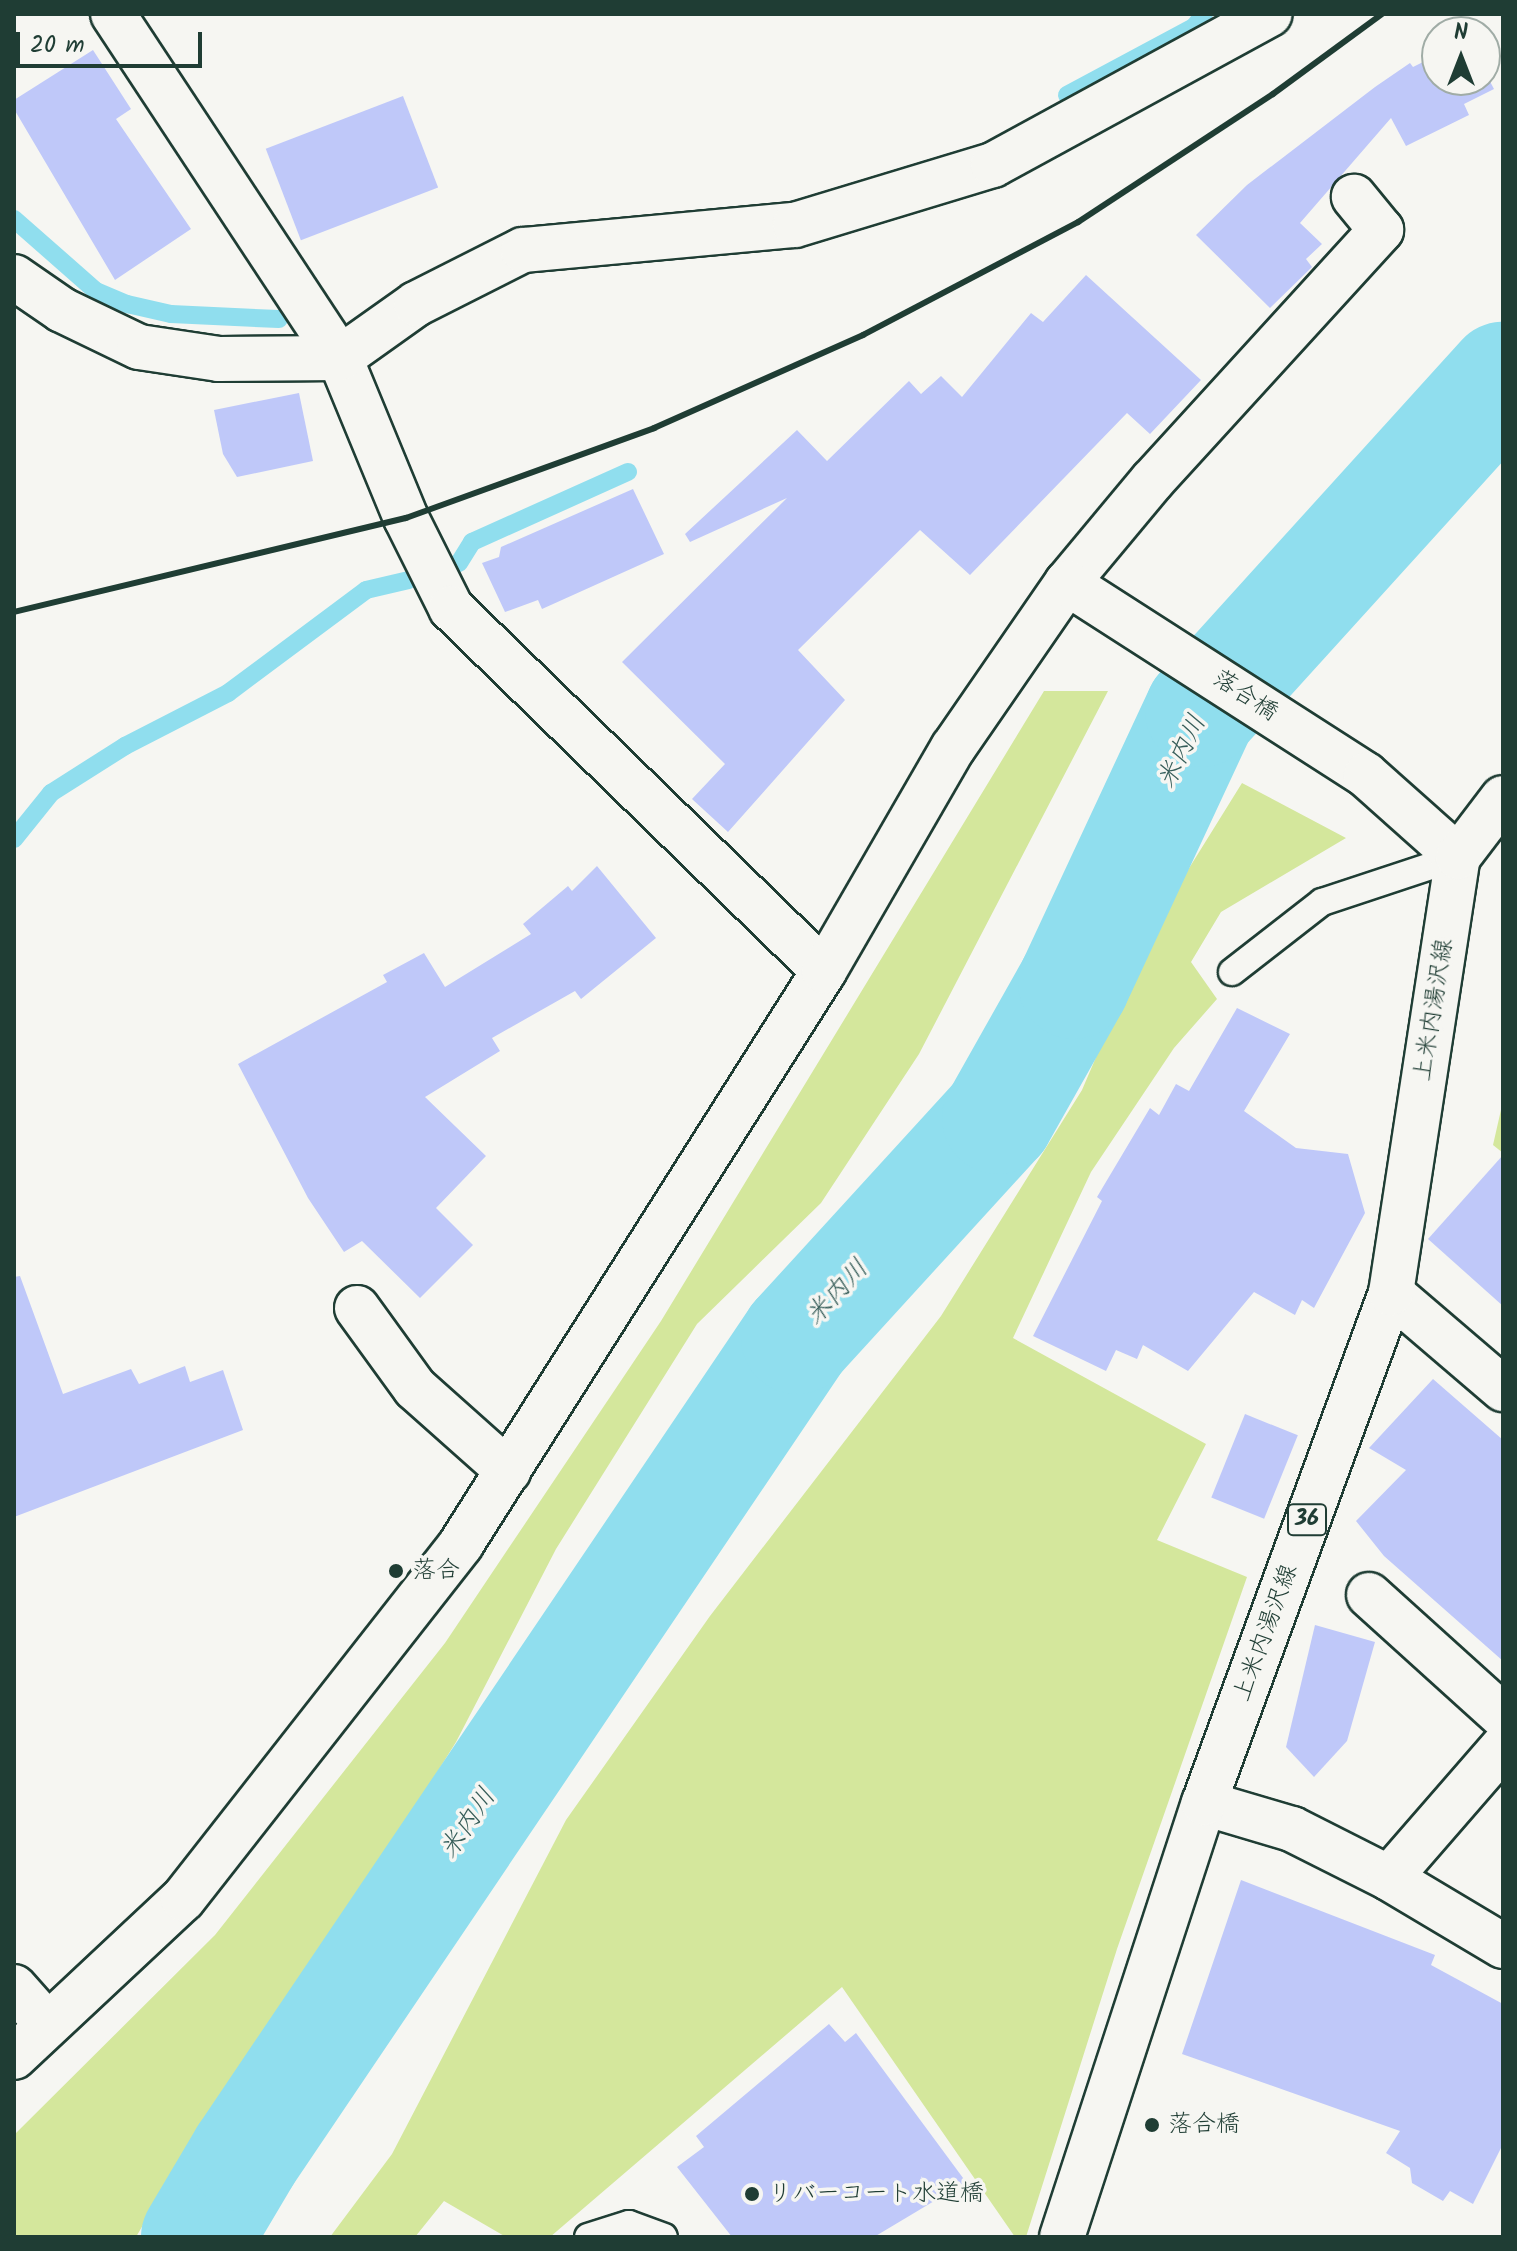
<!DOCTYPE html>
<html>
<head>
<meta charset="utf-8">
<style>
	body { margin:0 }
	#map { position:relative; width:1517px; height:2251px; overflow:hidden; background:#f6f6f2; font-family:Kalam,"Klee One",sans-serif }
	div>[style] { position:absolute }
	.green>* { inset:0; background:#d4e79c }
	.stream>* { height:18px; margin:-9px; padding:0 9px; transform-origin:9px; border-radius:9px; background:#90deee }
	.river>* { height:112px; margin:-56px; padding:0 56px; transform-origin:56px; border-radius:56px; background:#90deee }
	.building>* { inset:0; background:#bfc8f9; transform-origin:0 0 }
	.roads { filter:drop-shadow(2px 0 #1f3d34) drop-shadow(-2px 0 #1f3d34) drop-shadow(0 2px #1f3d34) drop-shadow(0 -2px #1f3d34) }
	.lane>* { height:26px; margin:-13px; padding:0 13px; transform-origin:13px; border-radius:13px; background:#f6f6f2 }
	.street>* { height:44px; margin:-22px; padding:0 22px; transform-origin:22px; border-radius:22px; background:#f6f6f2 }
	.secondary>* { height:44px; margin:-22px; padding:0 22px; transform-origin:22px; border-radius:22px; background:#f6f6f2 }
	.primary>* { height:44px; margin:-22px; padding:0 22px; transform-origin:22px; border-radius:22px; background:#f6f6f2 }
	.rail>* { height:6px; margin:-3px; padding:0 3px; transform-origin:3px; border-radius:3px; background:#1f3d34 }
	.dots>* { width:22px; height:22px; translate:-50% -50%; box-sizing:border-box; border:4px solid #f6f6f2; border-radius:50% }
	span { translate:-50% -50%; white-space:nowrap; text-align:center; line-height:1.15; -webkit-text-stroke:7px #f6f6f2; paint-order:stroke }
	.shield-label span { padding:2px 6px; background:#f6f6f2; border:2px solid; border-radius:6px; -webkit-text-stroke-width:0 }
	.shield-label { font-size:22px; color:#1f3d34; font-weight:700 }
	.street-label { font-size:24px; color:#1f3d34 }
	.poi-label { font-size:24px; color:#1f3d34 }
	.left { translate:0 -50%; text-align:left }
	.water-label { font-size:26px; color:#365d59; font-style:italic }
	.frame { position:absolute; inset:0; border:16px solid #1f3d34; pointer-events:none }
	.north { position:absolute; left:1421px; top:16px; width:80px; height:80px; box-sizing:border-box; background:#f6f6f2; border:2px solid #a0aca6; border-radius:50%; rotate:0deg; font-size:22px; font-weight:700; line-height:32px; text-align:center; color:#1f3d34 }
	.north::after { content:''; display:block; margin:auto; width:28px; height:36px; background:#1f3d34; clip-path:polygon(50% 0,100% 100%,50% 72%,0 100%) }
	.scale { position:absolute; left:16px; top:32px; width:186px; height:36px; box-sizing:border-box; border:4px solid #1f3d34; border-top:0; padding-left:10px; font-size:24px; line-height:28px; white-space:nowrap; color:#1f3d34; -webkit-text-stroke:6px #f6f6f2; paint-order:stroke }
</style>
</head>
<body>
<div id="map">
	<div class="green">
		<div style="clip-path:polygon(1044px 691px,1108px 691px,919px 1054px,821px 1203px,697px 1324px,556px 1549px,456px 1742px,287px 2013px,203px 2122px,136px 2237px,14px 2237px,14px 2135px,215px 1935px,445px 1643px,661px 1321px)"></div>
		<div style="clip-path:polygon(1242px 783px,1346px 838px,1221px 912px,1191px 962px,1217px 999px,1174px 1048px,1091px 1172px,1013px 1338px,1206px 1444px,1157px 1540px,1247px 1577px,1117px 1949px,1026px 2237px,1015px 2237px,842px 1987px,550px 2237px,506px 2237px,444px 2201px,415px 2237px,330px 2237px,392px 2154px,566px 1820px,710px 1616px,941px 1316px,1082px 1090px,1150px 931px)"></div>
		<div style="clip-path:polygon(1503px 1101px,1503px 1153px,1493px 1145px)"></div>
	</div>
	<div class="stream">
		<div style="left:1067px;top:95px;width:144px;rotate:-28.2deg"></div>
		<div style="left:1194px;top:27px;width:16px;rotate:-52deg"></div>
		<div style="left:14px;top:219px;width:109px;rotate:41.3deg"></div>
		<div style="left:96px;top:291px;width:34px;rotate:23deg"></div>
		<div style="left:127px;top:304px;width:45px;rotate:12.8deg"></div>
		<div style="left:171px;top:314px;width:108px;rotate:2.7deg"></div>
		<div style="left:459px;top:563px;width:25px;rotate:-58deg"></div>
		<div style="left:472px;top:542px;width:171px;rotate:-24.2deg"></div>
		<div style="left:14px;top:839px;width:59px;rotate:-51.2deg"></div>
		<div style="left:51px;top:793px;width:88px;rotate:-32.4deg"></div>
		<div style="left:125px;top:746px;width:116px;rotate:-27.2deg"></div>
		<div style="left:228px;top:693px;width:172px;rotate:-36.7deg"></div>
		<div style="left:366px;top:590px;width:44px;rotate:-13.1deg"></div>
	</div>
	<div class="river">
		<div style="left:197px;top:2237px;width:94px;rotate:-59.3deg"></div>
		<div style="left:245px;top:2156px;width:987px;rotate:-55.99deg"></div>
		<div style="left:797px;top:1338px;width:298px;rotate:-47.6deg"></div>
		<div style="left:998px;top:1118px;width:155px;rotate:-60.6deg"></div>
		<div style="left:1074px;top:983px;width:300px;rotate:-65deg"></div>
		<div style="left:1201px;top:711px;width:450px;rotate:-47.8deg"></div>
	</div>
	<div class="building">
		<div style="clip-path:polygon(93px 50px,131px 109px,116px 119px,191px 229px,115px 280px,14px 109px,14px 100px)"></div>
		<div style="clip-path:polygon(1437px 55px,1437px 80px,1485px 80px,1485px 72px,1494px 89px,1464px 104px,1469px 115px,1406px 146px,1391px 118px,1300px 223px,1322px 244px,1306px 259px,1312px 267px,1270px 308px,1196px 235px,1247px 185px,1375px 87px,1410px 63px,1413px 67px)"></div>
		<div style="left:403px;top:96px;width:98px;height:147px;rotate:69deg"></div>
		<div style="clip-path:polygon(1086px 275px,1201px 380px,1150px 434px,1127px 413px,970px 575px,920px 530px,798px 650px,845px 700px,728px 832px,692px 799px,725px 764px,622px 662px,787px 498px,690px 542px,685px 534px,797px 430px,827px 461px,909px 381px,921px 394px,941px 376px,962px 397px,1031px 313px,1043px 322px)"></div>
		<div style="clip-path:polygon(299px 393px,313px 461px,237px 477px,223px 454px,214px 410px)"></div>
		<div style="clip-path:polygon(633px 489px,664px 554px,542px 609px,538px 600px,505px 612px,482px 563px,499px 557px,501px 547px)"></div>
		<div style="clip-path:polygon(597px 866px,656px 938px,581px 999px,575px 991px,492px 1038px,500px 1051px,425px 1097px,486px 1156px,436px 1208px,473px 1245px,420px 1298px,362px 1241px,344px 1252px,308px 1198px,238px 1064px,387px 982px,383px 975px,424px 953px,445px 987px,531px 934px,523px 924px,568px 886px,572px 891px)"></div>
		<div style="clip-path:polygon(1237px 1008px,1290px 1034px,1244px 1111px,1296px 1148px,1348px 1154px,1365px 1213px,1314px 1308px,1302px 1300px,1295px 1315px,1254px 1292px,1188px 1371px,1143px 1345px,1137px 1359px,1116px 1350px,1106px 1371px,1033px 1336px,1102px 1201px,1097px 1197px,1150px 1108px,1159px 1115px,1176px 1084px,1189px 1091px)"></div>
		<div style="clip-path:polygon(1503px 1155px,1503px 1306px,1428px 1239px)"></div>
		<div style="clip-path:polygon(20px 1276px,63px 1394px,131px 1369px,139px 1384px,185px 1366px,190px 1382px,223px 1370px,243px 1430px,14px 1517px,14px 1277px)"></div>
		<div style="clip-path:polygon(1433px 1379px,1503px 1440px,1503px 1661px,1384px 1556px,1356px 1521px,1406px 1470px,1369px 1448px)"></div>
		<div style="left:1245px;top:1414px;width:57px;height:90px;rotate:22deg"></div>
		<div style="clip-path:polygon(1315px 1625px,1375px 1642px,1347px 1741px,1314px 1777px,1286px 1747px)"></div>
		<div style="clip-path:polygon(1241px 1880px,1435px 1955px,1431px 1965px,1503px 2004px,1503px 2144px,1473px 2204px,1450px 2191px,1443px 2201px,1412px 2183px,1410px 2168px,1386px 2153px,1400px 2131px,1182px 2054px)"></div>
		<div style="clip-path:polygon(829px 2024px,845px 2042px,856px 2033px,966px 2182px,874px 2237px,732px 2237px,677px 2167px,704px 2147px,696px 2136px)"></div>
	</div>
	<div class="roads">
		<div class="lane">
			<div style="left:1232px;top:972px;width:114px;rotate:-37.9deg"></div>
			<div style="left:1322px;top:902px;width:143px;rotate:-18.3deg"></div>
			<div style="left:588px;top:2237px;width:43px;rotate:-17.6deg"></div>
			<div style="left:629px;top:2224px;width:37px;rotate:20deg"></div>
		</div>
		<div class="street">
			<div style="left:113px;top:14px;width:412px;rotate:56.6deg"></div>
			<div style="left:340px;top:358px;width:173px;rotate:67.6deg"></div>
			<div style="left:406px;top:518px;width:101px;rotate:63.4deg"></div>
			<div style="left:451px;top:608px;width:520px;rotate:44.22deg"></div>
			<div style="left:14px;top:277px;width:58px;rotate:34.5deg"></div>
			<div style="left:62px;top:310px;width:85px;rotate:25.7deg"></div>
			<div style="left:139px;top:347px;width:81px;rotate:8.5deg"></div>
			<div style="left:219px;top:359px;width:121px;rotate:-0.5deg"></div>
			<div style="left:340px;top:358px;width:93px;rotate:-35.4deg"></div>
			<div style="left:416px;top:304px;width:120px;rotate:-26.8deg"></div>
			<div style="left:523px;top:250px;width:273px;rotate:-5.3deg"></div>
			<div style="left:795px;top:225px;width:207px;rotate:-16.9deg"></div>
			<div style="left:993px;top:165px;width:315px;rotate:-28.6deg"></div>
			<div style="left:1067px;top:583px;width:133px;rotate:-50.2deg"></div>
			<div style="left:1152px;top:481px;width:340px;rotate:-47.6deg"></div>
			<div style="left:1381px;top:230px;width:43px;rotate:-129.3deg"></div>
			<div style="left:1391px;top:1293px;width:148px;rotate:40.6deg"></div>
			<div style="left:357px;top:1308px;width:99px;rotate:54.1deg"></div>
			<div style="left:415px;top:1388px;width:125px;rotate:41.7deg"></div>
			<div style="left:1369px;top:1595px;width:181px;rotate:42.1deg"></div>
			<div style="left:1204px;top:1803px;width:92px;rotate:16.5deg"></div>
			<div style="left:1292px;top:1829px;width:109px;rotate:26.8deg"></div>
			<div style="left:1389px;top:1878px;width:133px;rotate:30.8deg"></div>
			<div style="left:1389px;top:1878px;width:174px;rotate:-49deg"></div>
			<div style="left:14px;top:1987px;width:50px;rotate:48.3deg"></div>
		</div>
		<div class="secondary">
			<div style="left:14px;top:2057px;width:231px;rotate:-43.1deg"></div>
			<div style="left:183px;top:1899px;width:451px;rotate:-51.9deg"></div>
			<div style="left:461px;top:1544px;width:678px;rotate:-57.65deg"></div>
			<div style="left:824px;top:971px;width:258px;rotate:-60deg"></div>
			<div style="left:953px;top:748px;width:201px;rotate:-55.4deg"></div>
			<div style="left:1067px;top:583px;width:355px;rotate:32.7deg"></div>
			<div style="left:1366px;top:775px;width:123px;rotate:41.7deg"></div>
		</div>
		<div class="primary">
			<div style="left:1062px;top:2237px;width:457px;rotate:-71.9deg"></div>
			<div style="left:1204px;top:1803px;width:543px;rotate:-69.86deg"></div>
			<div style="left:1391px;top:1293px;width:441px;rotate:-81.3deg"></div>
			<div style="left:1458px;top:857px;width:74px;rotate:-52.7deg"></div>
		</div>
	</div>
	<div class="rail">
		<div style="left:14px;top:612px;width:403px;rotate:-13.5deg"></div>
		<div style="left:406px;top:518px;width:264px;rotate:-19.9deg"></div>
		<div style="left:654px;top:428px;width:229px;rotate:-24deg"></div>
		<div style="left:863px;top:335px;width:243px;rotate:-27.7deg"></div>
		<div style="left:1078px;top:222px;width:233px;rotate:-33.3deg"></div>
		<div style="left:1273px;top:94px;width:135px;rotate:-36.3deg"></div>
	</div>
	<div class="dots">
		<div style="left:396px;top:1571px;background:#1f3d34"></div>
		<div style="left:1152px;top:2125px;background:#1f3d34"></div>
		<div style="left:752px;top:2194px;background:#1f3d34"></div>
	</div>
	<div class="shield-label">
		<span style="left:1307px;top:1520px">36</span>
	</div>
	<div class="street-label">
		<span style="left:1245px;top:696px;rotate:33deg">落合橋</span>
		<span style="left:1434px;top:1010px;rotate:-81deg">上米内湯沢線</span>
		<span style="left:1266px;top:1633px;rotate:-70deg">上米内湯沢線</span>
	</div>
	<div class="poi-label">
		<span class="left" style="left:412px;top:1571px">落合</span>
		<span class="left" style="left:1168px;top:2125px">落合橋</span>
		<span class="left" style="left:768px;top:2194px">リバーコート水道橋</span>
	</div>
	<div class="water-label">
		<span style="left:1183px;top:752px;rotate:-64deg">米内川</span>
		<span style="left:838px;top:1293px;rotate:-47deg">米内川</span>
		<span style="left:469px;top:1824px;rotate:-56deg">米内川</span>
	</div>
	<div class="frame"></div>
	<div class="north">N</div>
	<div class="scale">20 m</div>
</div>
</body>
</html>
